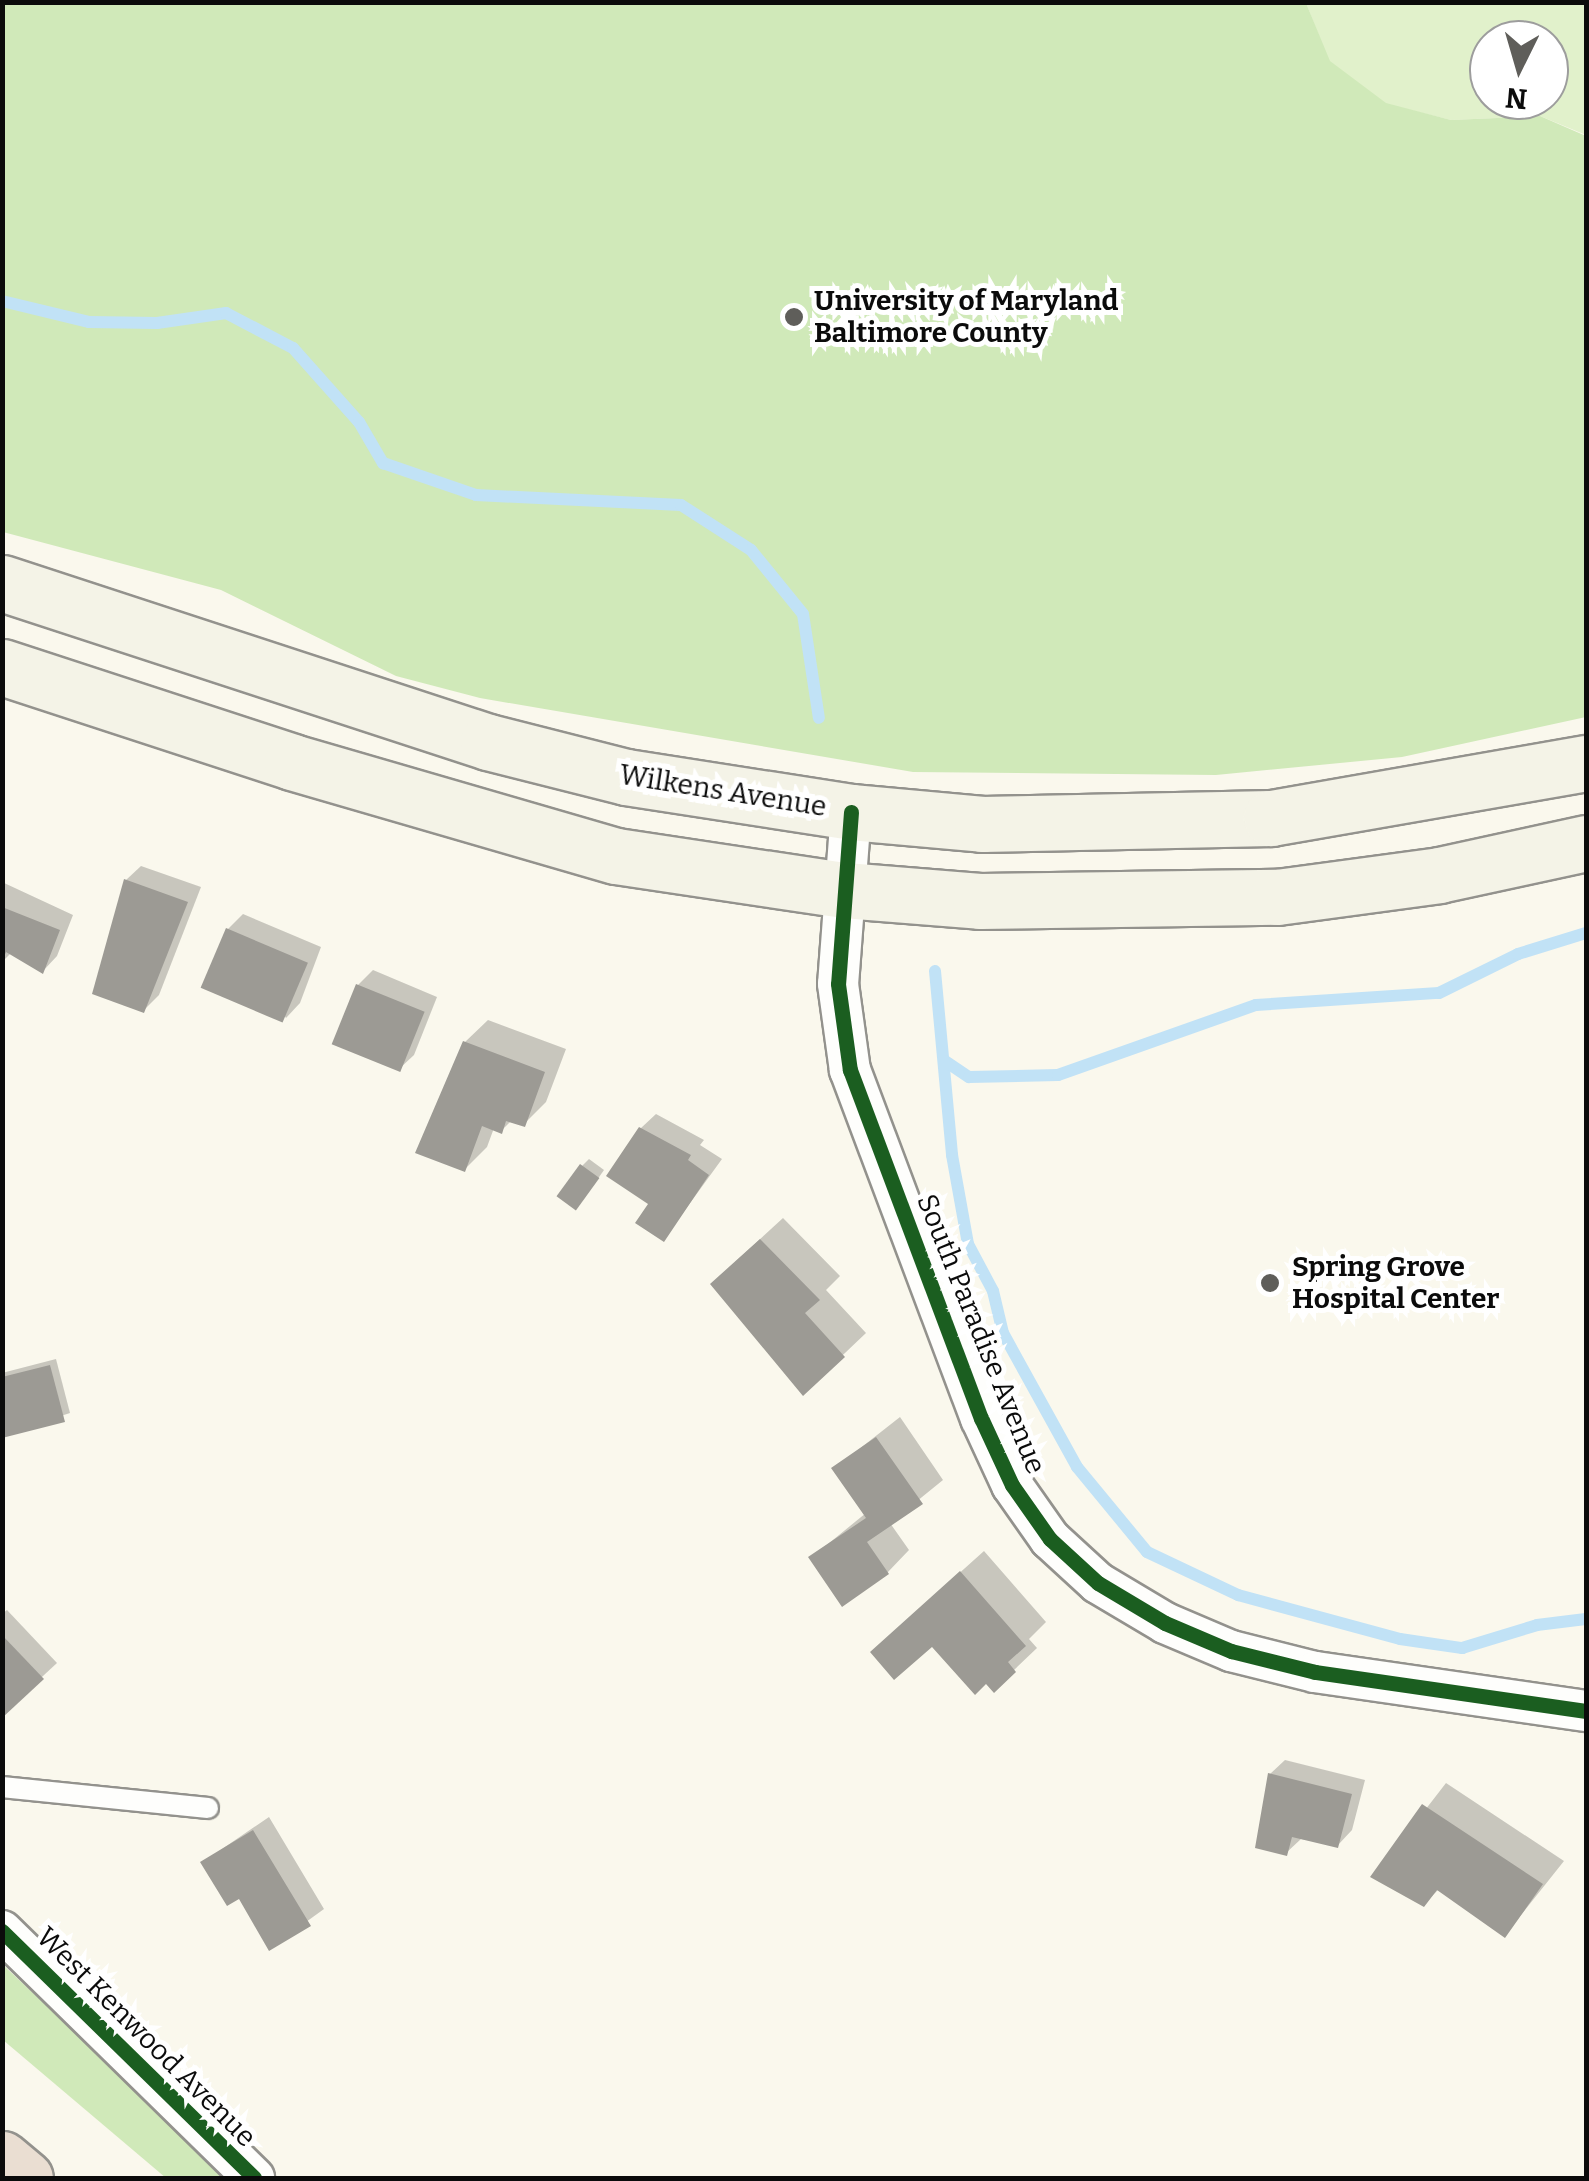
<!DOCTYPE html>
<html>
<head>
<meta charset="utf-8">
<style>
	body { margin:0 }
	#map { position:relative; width:1589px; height:2181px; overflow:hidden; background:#faf8ed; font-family:Bitter,serif }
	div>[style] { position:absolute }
	.green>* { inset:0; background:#e1f1cb }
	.forest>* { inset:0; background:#d0e9b9 }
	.shadow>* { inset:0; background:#0003 }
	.stream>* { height:12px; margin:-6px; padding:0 6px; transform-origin:6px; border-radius:6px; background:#c1e2f6 }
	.building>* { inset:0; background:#9c9a94; transform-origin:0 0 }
	.roads { filter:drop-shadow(2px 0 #93928d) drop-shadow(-2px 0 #93928d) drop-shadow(0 2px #93928d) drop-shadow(0 -2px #93928d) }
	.service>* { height:20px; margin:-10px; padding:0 10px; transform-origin:10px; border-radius:10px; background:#fefefc }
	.minor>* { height:40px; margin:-20px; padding:0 20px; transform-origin:20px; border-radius:20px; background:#fefefc }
	.secondary>* { height:55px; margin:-27.5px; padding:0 27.5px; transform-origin:27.5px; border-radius:27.5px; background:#f4f3e7 }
	.motorway>* { height:55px; margin:-27.5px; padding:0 27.5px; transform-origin:27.5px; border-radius:27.5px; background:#eaded2 }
	.cycleway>* { height:15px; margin:-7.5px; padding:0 7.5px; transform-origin:7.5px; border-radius:7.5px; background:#1b5e20 }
	.dots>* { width:28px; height:28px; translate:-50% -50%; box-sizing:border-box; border:5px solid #fff; border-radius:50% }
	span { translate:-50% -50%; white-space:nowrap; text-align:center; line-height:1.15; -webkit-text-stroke:10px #fff; paint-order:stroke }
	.poi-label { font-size:28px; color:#0b0b0b; font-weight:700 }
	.left { translate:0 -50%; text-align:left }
	.street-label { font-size:28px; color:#0b0b0b }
	.frame { position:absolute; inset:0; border:5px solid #0b0b0b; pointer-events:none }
	.north { position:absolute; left:1469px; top:20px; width:100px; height:100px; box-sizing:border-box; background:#fff; border:2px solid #9d9d9d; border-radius:50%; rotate:185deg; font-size:28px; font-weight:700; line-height:40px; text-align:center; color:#0b0b0b }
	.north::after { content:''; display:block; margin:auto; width:35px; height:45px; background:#5f5e5a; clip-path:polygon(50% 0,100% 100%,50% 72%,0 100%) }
</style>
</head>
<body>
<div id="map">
	<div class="green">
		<div style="clip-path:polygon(evenodd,1306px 3px,1586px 3px,1586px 135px,1540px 116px,1451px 120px,1386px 104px,1329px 61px,1306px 3px,1489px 40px,1549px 40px,1549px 100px,1489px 100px,1489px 40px)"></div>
	</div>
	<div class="forest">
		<div style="clip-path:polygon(2px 3px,1306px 3px,1330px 61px,1386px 103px,1451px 120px,1540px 116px,1586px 136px,1586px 717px,1402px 757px,1216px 775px,913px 772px,480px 698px,396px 676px,221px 590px,3px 532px)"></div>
		<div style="clip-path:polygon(2px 1964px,230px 2178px,166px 2178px,3px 2040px)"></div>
	</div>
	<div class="shadow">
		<div style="clip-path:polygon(141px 866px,201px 887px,159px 995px,144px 1010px,126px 880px)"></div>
		<div style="clip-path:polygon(2px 882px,73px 915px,57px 956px,43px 971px,12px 952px,2px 962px)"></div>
		<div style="clip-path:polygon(243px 914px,321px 947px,300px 1003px,286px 1018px,228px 929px)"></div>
		<div style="clip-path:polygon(373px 970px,437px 997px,414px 1055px,399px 1069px,358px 985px)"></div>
		<div style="clip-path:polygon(488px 1020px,566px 1049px,546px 1102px,524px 1124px,512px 1120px,501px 1131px,494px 1128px,487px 1147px,465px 1169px,465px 1042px)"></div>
		<div style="clip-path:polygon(656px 1114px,704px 1140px,700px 1145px,722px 1159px,664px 1239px,641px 1128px)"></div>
		<div style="clip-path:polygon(589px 1159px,604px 1170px,583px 1200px,582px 1166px)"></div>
		<div style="clip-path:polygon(783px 1218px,840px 1276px,826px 1290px,866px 1333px,804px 1392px,735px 1262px)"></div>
		<div style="clip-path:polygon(56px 1359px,70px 1413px,2px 1435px,2px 1373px)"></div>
		<div style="clip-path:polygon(900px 1417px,943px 1480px,890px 1523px,909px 1550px,887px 1573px,812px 1557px,866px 1513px,835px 1468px)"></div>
		<div style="clip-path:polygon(984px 1551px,1046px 1622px,1029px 1639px,1037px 1648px,1014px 1670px,896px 1630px)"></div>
		<div style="clip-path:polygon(7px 1610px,57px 1663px,2px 1714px,2px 1614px)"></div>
		<div style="clip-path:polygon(1285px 1760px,1365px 1780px,1352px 1830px,1338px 1845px,1301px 1839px,1286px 1853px,1270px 1774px)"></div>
		<div style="clip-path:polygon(1446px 1783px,1564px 1861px,1505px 1935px,1440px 1888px,1424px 1904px,1374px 1876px)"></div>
		<div style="clip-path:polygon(269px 1817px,324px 1909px,270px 1948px,240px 1896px,203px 1862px)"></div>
	</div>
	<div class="stream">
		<div style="left:2px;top:301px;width:89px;rotate:13.6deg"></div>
		<div style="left:89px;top:322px;width:68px;rotate:0.8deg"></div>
		<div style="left:157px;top:323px;width:70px;rotate:-8.2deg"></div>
		<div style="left:226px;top:313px;width:76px;rotate:27.6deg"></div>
		<div style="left:293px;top:348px;width:99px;rotate:48.3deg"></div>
		<div style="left:359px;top:422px;width:48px;rotate:59.7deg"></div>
		<div style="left:383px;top:463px;width:98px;rotate:19deg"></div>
		<div style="left:476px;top:495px;width:205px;rotate:2.8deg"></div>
		<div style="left:681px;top:505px;width:83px;rotate:32.7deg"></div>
		<div style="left:751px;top:550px;width:82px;rotate:50.9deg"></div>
		<div style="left:803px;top:614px;width:105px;rotate:81.3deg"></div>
		<div style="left:935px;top:971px;width:185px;rotate:84.7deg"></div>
		<div style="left:952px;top:1155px;width:90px;rotate:79.8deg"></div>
		<div style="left:968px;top:1244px;width:53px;rotate:62deg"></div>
		<div style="left:993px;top:1291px;width:43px;rotate:76.6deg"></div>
		<div style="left:1003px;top:1333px;width:153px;rotate:61.1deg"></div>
		<div style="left:1077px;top:1467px;width:110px;rotate:50.5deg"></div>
		<div style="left:1147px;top:1552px;width:101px;rotate:25.3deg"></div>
		<div style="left:1238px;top:1595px;width:168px;rotate:15.2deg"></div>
		<div style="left:1400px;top:1639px;width:63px;rotate:8.3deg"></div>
		<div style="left:1462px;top:1648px;width:78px;rotate:-17deg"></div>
		<div style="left:1537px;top:1625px;width:49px;rotate:-7deg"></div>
		<div style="left:945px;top:1061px;width:29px;rotate:34deg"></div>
		<div style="left:969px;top:1077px;width:89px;rotate:-1.3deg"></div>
		<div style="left:1058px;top:1075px;width:210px;rotate:-19.5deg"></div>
		<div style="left:1256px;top:1005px;width:183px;rotate:-3.8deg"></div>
		<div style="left:1439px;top:993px;width:88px;rotate:-26.3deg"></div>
		<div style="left:1518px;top:954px;width:71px;rotate:-17.2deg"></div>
	</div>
	<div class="building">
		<div style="clip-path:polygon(124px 879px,188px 902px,144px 1013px,92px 994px)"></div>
		<div style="clip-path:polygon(2px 907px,60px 930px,43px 974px,6px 952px,2px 961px)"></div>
		<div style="left:226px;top:928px;width:89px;height:65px;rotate:23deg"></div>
		<div style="left:356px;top:984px;width:74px;height:65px;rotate:22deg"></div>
		<div style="clip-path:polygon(463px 1041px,545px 1072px,525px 1127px,506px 1121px,502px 1134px,482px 1126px,465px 1172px,415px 1153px)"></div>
		<div style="clip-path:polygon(639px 1127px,691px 1155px,688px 1160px,709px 1175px,664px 1242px,635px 1223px,648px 1204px,606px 1176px)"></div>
		<div style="left:580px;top:1164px;width:24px;height:40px;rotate:36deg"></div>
		<div style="clip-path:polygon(760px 1239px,820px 1300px,805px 1313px,845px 1357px,803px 1396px,710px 1284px)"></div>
		<div style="clip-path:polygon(50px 1365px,65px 1422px,2px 1438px,2px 1377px)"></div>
		<div style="clip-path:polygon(876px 1437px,923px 1504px,867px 1542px,889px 1574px,842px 1607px,808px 1557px,866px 1518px,831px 1468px)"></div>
		<div style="clip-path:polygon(960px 1571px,1026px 1646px,1008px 1662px,1016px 1672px,994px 1693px,986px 1684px,975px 1695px,932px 1647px,894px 1680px,870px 1652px)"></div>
		<div style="clip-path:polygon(2px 1635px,44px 1679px,2px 1718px)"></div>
		<div style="clip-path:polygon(1268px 1773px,1352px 1794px,1338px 1848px,1292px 1837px,1287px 1856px,1255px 1848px)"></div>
		<div style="clip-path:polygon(1422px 1804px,1543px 1884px,1505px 1938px,1437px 1890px,1424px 1907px,1370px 1877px)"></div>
		<div style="clip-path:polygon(253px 1830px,311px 1926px,269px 1951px,239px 1899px,227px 1906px,200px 1862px)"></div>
	</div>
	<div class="roads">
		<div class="service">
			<div style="left:2px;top:1787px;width:207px;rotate:5.8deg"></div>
		</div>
		<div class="minor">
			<div style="left:851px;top:812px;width:172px;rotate:94.3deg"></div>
			<div style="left:838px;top:984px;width:87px;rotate:82.1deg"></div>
			<div style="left:850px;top:1070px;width:372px;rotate:69.4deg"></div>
			<div style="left:981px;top:1418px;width:74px;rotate:65.2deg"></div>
			<div style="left:1012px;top:1485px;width:66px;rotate:54.9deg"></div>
			<div style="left:1050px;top:1539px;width:65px;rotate:42.5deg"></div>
			<div style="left:1098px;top:1583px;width:78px;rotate:30.8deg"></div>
			<div style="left:1165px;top:1623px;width:72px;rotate:23deg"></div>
			<div style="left:1231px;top:1651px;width:87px;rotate:14deg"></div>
			<div style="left:1315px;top:1672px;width:274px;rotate:8.2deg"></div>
			<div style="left:2px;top:1931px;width:353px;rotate:44.4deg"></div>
		</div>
		<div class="secondary">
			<div style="left:2px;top:583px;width:511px;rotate:18.12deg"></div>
			<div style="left:488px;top:742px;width:142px;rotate:14.2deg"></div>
			<div style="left:626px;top:777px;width:228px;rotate:8.8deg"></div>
			<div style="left:851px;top:812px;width:132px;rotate:5.2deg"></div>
			<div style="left:982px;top:824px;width:289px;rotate:-1.2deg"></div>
			<div style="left:1271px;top:818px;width:320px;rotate:-9.9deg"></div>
			<div style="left:2px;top:667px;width:305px;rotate:18.1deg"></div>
			<div style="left:292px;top:762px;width:337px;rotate:16.2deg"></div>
			<div style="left:616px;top:856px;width:231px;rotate:8.5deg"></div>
			<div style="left:844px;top:890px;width:136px;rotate:4.6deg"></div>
			<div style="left:980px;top:901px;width:297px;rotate:-0.8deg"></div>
			<div style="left:1277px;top:897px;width:163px;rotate:-7.7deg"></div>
			<div style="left:1439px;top:875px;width:150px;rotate:-12.3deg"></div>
		</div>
		<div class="motorway">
			<div style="left:2px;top:2159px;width:30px;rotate:40deg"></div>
		</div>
	</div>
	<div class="cycleway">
		<div style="left:851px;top:812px;width:172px;rotate:94.3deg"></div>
		<div style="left:838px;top:984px;width:87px;rotate:82.1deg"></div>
		<div style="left:850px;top:1070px;width:372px;rotate:69.4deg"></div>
		<div style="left:981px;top:1418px;width:74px;rotate:65.2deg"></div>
		<div style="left:1012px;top:1485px;width:66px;rotate:54.9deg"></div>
		<div style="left:1050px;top:1539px;width:65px;rotate:42.5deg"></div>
		<div style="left:1098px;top:1583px;width:78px;rotate:30.8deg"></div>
		<div style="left:1165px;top:1623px;width:72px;rotate:23deg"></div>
		<div style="left:1231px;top:1651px;width:87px;rotate:14deg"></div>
		<div style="left:1315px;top:1672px;width:274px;rotate:8.2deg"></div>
		<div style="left:2px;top:1931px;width:353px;rotate:44.4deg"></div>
	</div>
	<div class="dots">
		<div style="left:794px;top:317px;background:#5f5e5a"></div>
		<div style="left:1270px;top:1283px;background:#5f5e5a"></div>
	</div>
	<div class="poi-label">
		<span class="left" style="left:814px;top:317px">University of Maryland<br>Baltimore County</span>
		<span class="left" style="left:1292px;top:1283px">Spring Grove<br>Hospital Center</span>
	</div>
	<div class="street-label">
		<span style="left:723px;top:791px;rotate:9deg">Wilkens Avenue</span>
		<span style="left:981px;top:1334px;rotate:68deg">South Paradise Avenue</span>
		<span style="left:146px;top:2037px;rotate:45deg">West Kenwood Avenue</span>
	</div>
	<div class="frame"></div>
	<div class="north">N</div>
</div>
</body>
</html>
